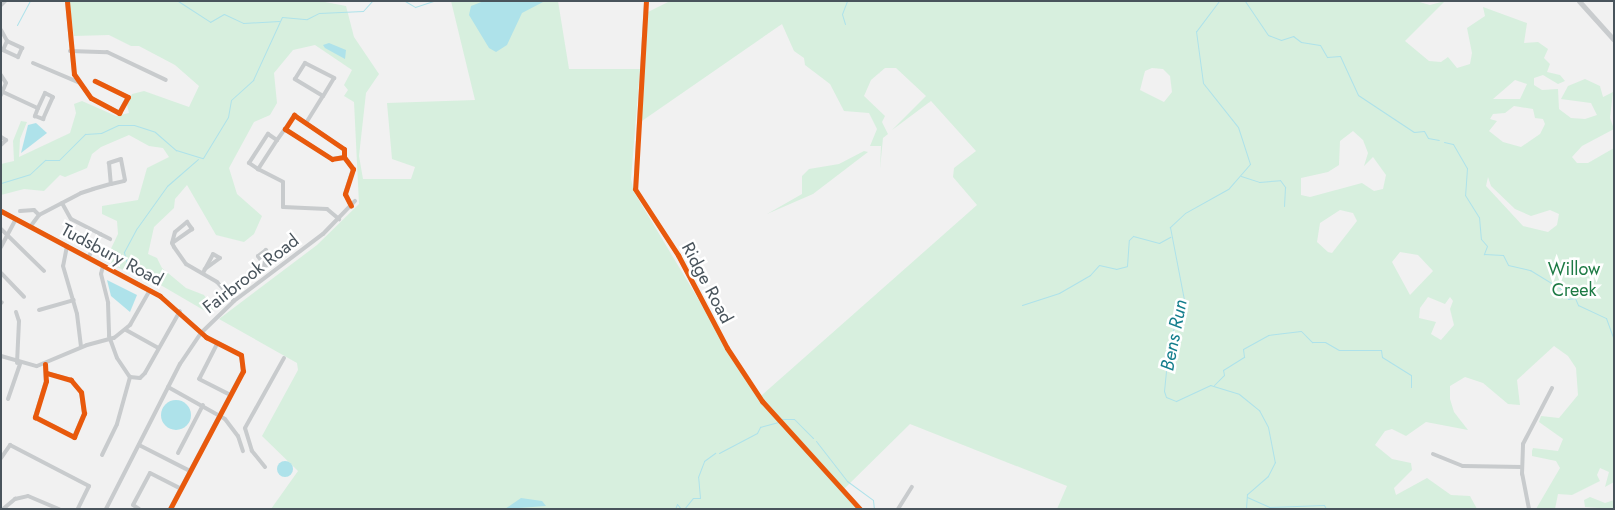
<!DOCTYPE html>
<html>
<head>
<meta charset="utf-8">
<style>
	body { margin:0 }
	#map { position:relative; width:1615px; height:510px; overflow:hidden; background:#f1f1f1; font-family:Jost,sans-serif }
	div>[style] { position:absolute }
	.green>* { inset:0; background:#d7efde }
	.water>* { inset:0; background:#aee2ea }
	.round { border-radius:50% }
	.stream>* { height:1px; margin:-0.5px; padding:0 0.5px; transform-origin:0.5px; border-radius:0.5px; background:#aee2ea }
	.street>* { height:4px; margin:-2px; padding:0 2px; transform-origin:2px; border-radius:2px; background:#c8cbcd }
	.secondary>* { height:5px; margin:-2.5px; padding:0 2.5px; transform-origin:2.5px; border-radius:2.5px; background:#c9ccce }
	.cycleway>* { height:5px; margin:-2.5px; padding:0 2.5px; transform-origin:2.5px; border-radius:2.5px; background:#e8590c }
	span { translate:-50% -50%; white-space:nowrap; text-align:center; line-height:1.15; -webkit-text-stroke:5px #fff; paint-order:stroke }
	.street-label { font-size:18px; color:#49545c }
	.park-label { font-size:18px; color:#1d7a44 }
	.water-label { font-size:19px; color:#147e8d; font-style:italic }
	.frame { position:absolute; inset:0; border:2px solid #49545c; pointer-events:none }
</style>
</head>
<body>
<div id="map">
	<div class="green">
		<div style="clip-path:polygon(69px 1px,320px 1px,346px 6px,354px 37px,379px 74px,366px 93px,359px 156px,363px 179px,411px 179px,415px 167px,392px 159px,387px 103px,475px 100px,451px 1px,558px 1px,569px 69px,640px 69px,631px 179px,634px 192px,757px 397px,857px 509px,271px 509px,298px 471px,262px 436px,298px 370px,297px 363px,219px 319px,317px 245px,359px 204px,354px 102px,344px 96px,348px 90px,344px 85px,352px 70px,315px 45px,293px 50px,274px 73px,277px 103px,270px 115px,254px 122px,229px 168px,237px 194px,262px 216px,254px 234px,244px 242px,216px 235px,187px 185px,175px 199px,174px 208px,154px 227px,148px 254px,157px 258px,162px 268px,186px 288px,204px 295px,213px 308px,212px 315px,152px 280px,149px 283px,105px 261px,118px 234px,117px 221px,102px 214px,102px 206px,138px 200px,147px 168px,169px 157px,163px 148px,149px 146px,129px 135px,101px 147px,92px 154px,87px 168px,65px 177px,60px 175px,44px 191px,24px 189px,1px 195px,1px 164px,14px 161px,13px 141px,21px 121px,27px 122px,20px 139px,19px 157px,70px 133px,76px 113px,74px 104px,82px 101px,116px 116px,129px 113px,127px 105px,132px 94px,144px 91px,189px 107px,199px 86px,175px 65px,139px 46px,131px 46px,109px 35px,74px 36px)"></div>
		<div style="clip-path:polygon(evenodd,670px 1px,1416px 1px,1430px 5px,1445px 1px,1405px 41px,1429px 61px,1441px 62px,1448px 57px,1457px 68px,1470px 64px,1472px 53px,1467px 28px,1485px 16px,1483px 7px,1527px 23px,1524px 43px,1538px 42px,1548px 49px,1544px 58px,1550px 64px,1547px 72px,1560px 75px,1565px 81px,1558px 84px,1543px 75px,1534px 78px,1534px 85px,1542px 90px,1558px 89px,1559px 109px,1571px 118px,1585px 119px,1597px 115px,1591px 103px,1561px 99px,1568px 86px,1585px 79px,1600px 86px,1603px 97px,1613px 92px,1610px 118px,1614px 129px,1582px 146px,1572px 157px,1577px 163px,1588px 163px,1614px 148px,1614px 482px,1605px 487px,1609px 472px,1600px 468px,1597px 475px,1600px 481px,1572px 495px,1558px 494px,1555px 509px,1536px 509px,1560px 468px,1556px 461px,1532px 456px,1532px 451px,1533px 448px,1558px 451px,1563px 439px,1539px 422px,1541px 416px,1559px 418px,1578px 395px,1576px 368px,1568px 356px,1554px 346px,1517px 380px,1520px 405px,1508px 404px,1483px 383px,1465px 377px,1450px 386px,1450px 399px,1454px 412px,1468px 430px,1426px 422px,1406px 436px,1392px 429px,1385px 431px,1375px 445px,1392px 459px,1411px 463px,1412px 470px,1394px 488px,1396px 495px,1427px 478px,1451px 495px,1470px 496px,1477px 509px,1057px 509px,1067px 486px,910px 424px,844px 489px,761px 396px,977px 205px,953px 177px,954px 168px,976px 151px,931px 101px,892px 130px,926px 96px,896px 68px,885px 68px,871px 80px,864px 96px,885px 116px,882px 122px,888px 134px,883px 138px,880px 169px,881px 146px,870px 146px,877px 129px,869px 113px,844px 111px,830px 84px,805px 65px,804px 58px,794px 51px,782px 24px,639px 123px,648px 12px,670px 1px,1152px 68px,1163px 69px,1170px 76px,1172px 92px,1164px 102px,1140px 90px,1145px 71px,1152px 68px,670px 1px,1515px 80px,1527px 84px,1520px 99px,1493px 99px,1515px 80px,670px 1px,1514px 106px,1533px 109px,1535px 118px,1543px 119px,1545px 124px,1540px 134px,1521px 147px,1503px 142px,1489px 131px,1497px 121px,1490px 119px,1493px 114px,1505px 113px,1514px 106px,670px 1px,1353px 131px,1363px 140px,1368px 153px,1364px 166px,1373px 157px,1386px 175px,1383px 189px,1374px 191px,1362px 183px,1310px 197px,1301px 195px,1301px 178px,1328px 172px,1339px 165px,1340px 141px,1353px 131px,670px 1px,1488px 177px,1491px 186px,1515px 209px,1531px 216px,1550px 210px,1559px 214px,1557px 225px,1548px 232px,1523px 226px,1486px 186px,1488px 177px,670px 1px,1340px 210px,1353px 213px,1357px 221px,1332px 253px,1328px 252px,1317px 242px,1320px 223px,1340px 210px,670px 1px,1400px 252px,1418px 255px,1433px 271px,1410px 295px,1392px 262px,1400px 252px,670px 1px,1428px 297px,1445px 304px,1450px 297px,1453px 301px,1450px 309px,1454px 325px,1441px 340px,1431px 334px,1436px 322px,1419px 318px,1420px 308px,1428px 297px)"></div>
		<div style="clip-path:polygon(864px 151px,868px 152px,813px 194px,767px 214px,802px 194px,802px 176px,809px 169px,839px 164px)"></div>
		<div style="clip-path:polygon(1590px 497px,1605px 503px,1614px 500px,1614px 509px,1585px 507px,1584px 500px)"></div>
	</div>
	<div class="water">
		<div style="clip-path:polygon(484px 1px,545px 1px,522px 13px,507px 45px,496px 52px,489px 48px,469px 15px,471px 6px)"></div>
		<div style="clip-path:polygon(329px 43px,346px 50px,345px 59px,325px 48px,323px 45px)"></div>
		<div style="clip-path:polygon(36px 123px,47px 133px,21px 153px,28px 125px)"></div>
		<div style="clip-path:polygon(107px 280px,137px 295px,130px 312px,111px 296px)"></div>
		<div class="round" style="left:161px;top:400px;width:30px;height:30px"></div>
		<div class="round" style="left:277px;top:461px;width:16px;height:16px"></div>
		<div style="clip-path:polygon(521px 498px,542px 501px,546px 506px,505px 509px)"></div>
	</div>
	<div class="stream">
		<div style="left:44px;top:1px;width:16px"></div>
		<div style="left:178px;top:1px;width:38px;rotate:33deg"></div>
		<div style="left:210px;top:22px;width:16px;rotate:-30deg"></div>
		<div style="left:224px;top:14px;width:21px;rotate:25deg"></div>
		<div style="left:243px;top:23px;width:36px;rotate:-3deg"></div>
		<div style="left:405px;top:1px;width:12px;rotate:31deg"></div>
		<div style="left:415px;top:7px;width:20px;rotate:-18deg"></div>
		<div style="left:1219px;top:1px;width:38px;rotate:127deg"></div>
		<div style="left:1196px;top:31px;width:52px;rotate:82.3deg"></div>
		<div style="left:1203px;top:83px;width:56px;rotate:51.5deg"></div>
		<div style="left:1238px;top:127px;width:39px;rotate:72deg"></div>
		<div style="left:1250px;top:164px;width:33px;rotate:131deg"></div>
		<div style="left:1228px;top:189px;width:49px;rotate:150.8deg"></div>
		<div style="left:1185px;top:213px;width:21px;rotate:137deg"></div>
		<div style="left:1170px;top:227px;width:74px;rotate:79.1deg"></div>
		<div style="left:1184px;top:300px;width:44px;rotate:110.1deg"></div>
		<div style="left:1169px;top:341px;width:50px;rotate:95.7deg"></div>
		<div style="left:1164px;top:391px;width:6px;rotate:72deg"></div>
		<div style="left:1166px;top:397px;width:11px;rotate:22deg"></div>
		<div style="left:1176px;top:401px;width:38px;rotate:-25deg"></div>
		<div style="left:1210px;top:385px;width:30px;rotate:17deg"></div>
		<div style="left:1239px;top:394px;width:26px;rotate:39deg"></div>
		<div style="left:1259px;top:410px;width:19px;rotate:62deg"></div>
		<div style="left:1268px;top:427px;width:36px;rotate:79deg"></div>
		<div style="left:1275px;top:462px;width:16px;rotate:117deg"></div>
		<div style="left:1268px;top:476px;width:28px;rotate:139deg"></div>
		<div style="left:1247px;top:494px;width:15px;rotate:94deg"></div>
		<div style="left:1245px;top:1px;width:41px;rotate:55.9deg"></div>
		<div style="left:1268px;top:35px;width:14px;rotate:21deg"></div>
		<div style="left:1281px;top:40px;width:13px;rotate:-18deg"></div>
		<div style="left:1293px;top:36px;width:10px;rotate:37deg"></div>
		<div style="left:1301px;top:42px;width:19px;rotate:9deg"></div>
		<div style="left:1320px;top:45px;width:14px;rotate:60deg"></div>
		<div style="left:1327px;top:57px;width:13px;rotate:-4deg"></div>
		<div style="left:1340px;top:56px;width:43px;rotate:65.2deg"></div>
		<div style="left:1358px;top:95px;width:67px;rotate:33.5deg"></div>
		<div style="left:1414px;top:132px;width:10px;rotate:-6deg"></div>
		<div style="left:1424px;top:131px;width:8px;rotate:60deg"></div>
		<div style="left:1428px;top:138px;width:11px;rotate:10deg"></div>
		<div style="left:845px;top:24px;width:10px;rotate:-107deg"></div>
		<div style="left:842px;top:14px;width:14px;rotate:-69deg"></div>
		<div style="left:17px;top:25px;width:27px;rotate:-62deg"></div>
		<div style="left:1444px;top:142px;width:9px;rotate:13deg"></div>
		<div style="left:1453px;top:144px;width:28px;rotate:60deg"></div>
		<div style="left:1467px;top:168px;width:27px;rotate:94deg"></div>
		<div style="left:1465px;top:195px;width:26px;rotate:58deg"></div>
		<div style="left:1479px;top:217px;width:22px;rotate:85deg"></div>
		<div style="left:1481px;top:239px;width:9px;rotate:49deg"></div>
		<div style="left:1487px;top:246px;width:9px;rotate:111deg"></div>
		<div style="left:1484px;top:254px;width:19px;rotate:3deg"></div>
		<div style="left:1503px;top:255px;width:11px;rotate:63deg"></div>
		<div style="left:1508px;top:265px;width:23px;rotate:13deg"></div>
		<div style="left:1530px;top:270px;width:42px;rotate:31.4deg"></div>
		<div style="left:1566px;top:292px;width:7px;rotate:74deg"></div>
		<div style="left:1568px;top:299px;width:7px;rotate:-8deg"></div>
		<div style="left:1575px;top:298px;width:8px;rotate:67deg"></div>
		<div style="left:1578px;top:305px;width:31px;rotate:25deg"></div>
		<div style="left:1606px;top:318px;width:23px;rotate:70deg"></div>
		<div style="left:1241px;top:176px;width:19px;rotate:18deg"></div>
		<div style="left:1259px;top:182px;width:21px;rotate:-5deg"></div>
		<div style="left:1280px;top:180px;width:9px;rotate:54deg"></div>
		<div style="left:1285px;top:187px;width:19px;rotate:93deg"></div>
		<div style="left:1px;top:183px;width:30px;rotate:-17deg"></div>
		<div style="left:30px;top:174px;width:21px;rotate:-43deg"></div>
		<div style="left:45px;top:160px;width:14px"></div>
		<div style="left:59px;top:160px;width:37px;rotate:-45deg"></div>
		<div style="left:85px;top:134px;width:16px;rotate:-4deg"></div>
		<div style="left:101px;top:133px;width:19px;rotate:-25deg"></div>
		<div style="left:118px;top:125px;width:16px"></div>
		<div style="left:134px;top:125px;width:22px;rotate:18deg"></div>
		<div style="left:155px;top:132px;width:28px;rotate:41deg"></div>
		<div style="left:176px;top:150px;width:28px;rotate:17deg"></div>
		<div style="left:203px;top:158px;width:48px;rotate:-58.6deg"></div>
		<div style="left:228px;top:117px;width:17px;rotate:-80deg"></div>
		<div style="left:231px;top:100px;width:30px;rotate:-42deg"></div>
		<div style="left:253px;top:80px;width:69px;rotate:-65.3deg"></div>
		<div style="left:282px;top:17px;width:25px;rotate:5deg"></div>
		<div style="left:307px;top:19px;width:13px;rotate:-27deg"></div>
		<div style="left:319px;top:13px;width:44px;rotate:-2.6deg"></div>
		<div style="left:363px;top:11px;width:13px;rotate:-48deg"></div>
		<div style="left:372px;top:1px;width:22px"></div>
		<div style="left:129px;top:270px;width:19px;rotate:-106deg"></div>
		<div style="left:124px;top:252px;width:27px;rotate:-62deg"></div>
		<div style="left:137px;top:228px;width:52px;rotate:-54.5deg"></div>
		<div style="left:167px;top:186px;width:41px;rotate:-41.1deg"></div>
		<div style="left:1022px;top:305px;width:39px;rotate:-18deg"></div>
		<div style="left:1059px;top:293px;width:36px;rotate:-30deg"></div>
		<div style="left:1090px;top:275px;width:13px;rotate:-48deg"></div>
		<div style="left:1099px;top:265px;width:17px;rotate:13deg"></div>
		<div style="left:1116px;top:269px;width:11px;rotate:-15deg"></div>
		<div style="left:1127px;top:266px;width:26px;rotate:-86deg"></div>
		<div style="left:1129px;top:240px;width:6px;rotate:-45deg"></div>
		<div style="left:1133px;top:236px;width:27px;rotate:15deg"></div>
		<div style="left:1159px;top:243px;width:13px;rotate:-29deg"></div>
		<div style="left:1214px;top:385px;width:14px;rotate:-45deg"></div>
		<div style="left:1224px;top:375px;width:5px;rotate:-101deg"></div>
		<div style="left:1223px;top:370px;width:25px;rotate:-32deg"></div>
		<div style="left:1244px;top:357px;width:8px;rotate:-97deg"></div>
		<div style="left:1243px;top:349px;width:29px;rotate:-29deg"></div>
		<div style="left:1268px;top:335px;width:33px;rotate:-7deg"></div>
		<div style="left:1301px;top:331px;width:16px;rotate:45deg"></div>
		<div style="left:1312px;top:342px;width:13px"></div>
		<div style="left:1325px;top:342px;width:16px;rotate:30deg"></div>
		<div style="left:1339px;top:350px;width:42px"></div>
		<div style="left:1381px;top:350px;width:7px;rotate:82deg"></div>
		<div style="left:1382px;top:357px;width:34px;rotate:32deg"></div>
		<div style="left:1411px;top:375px;width:12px;rotate:90deg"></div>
		<div style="left:782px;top:419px;width:12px"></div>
		<div style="left:794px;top:419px;width:27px;rotate:45deg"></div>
		<div style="left:816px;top:441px;width:51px;rotate:52.2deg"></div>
		<div style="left:847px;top:481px;width:32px;rotate:36deg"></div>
		<div style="left:873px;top:500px;width:9px;rotate:84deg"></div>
		<div style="left:719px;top:453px;width:43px;rotate:-27.8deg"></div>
		<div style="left:757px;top:433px;width:7px;rotate:-63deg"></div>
		<div style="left:760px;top:427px;width:20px;rotate:-15deg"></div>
		<div style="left:1247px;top:497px;width:24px;rotate:24deg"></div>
		<div style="left:1269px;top:507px;width:55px;rotate:-2.1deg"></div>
		<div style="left:1324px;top:505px;width:4px;rotate:63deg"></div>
		<div style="left:675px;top:509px;width:5px;rotate:-68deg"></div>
		<div style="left:677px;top:504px;width:6px;rotate:51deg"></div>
		<div style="left:684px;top:509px;width:14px;rotate:-51deg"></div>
		<div style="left:693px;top:498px;width:7px"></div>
		<div style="left:700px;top:498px;width:21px;rotate:-95deg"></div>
		<div style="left:698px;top:477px;width:17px;rotate:-69deg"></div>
		<div style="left:704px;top:461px;width:14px;rotate:-36deg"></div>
	</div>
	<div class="street">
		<div style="left:67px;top:1px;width:73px;rotate:84.5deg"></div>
		<div style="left:74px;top:74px;width:29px;rotate:55deg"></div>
		<div style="left:91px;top:98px;width:32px;rotate:28deg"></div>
		<div style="left:119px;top:113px;width:18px;rotate:-61deg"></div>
		<div style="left:128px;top:97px;width:37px;rotate:-154deg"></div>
		<div style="left:646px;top:1px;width:188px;rotate:93.3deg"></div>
		<div style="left:635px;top:189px;width:79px;rotate:56.9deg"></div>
		<div style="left:678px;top:255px;width:105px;rotate:62.2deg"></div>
		<div style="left:727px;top:348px;width:64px;rotate:56.6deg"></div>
		<div style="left:762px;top:401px;width:146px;rotate:47.8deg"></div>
		<div style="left:1px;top:5px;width:6px;rotate:-45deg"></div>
		<div style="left:1px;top:30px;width:13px;rotate:61deg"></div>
		<div style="left:7px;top:41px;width:17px;rotate:25deg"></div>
		<div style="left:22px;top:48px;width:10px;rotate:114deg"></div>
		<div style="left:18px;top:57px;width:17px;rotate:-155deg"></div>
		<div style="left:3px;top:50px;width:10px;rotate:-66deg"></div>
		<div style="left:70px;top:51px;width:37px;rotate:2deg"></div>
		<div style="left:107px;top:52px;width:65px;rotate:25.4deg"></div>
		<div style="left:33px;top:63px;width:49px;rotate:22.9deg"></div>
		<div style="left:1px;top:75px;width:9px;rotate:58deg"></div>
		<div style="left:6px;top:83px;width:13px;rotate:113deg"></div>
		<div style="left:3px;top:92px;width:38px;rotate:25deg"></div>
		<div style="left:38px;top:108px;width:9px;rotate:111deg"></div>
		<div style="left:35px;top:116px;width:9px;rotate:21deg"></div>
		<div style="left:43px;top:119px;width:24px;rotate:-66deg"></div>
		<div style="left:53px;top:97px;width:9px;rotate:-153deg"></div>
		<div style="left:45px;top:93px;width:17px;rotate:115deg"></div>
		<div style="left:306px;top:123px;width:32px;rotate:-58deg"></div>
		<div style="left:323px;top:96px;width:33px;rotate:-149deg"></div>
		<div style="left:295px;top:79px;width:19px;rotate:-58deg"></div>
		<div style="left:305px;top:63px;width:33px;rotate:27deg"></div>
		<div style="left:334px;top:78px;width:21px;rotate:121deg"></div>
		<div style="left:1px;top:137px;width:6px;rotate:31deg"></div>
		<div style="left:6px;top:140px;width:7px;rotate:135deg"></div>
		<div style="left:277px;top:140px;width:35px;rotate:123deg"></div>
		<div style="left:258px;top:169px;width:11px;rotate:-146deg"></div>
		<div style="left:249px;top:163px;width:35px;rotate:-57deg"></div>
		<div style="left:268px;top:134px;width:11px;rotate:34deg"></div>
		<div style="left:277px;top:140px;width:14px;rotate:-54deg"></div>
		<div style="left:344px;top:157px;width:12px;rotate:171deg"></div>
		<div style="left:332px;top:159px;width:56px;rotate:-147.4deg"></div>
		<div style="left:285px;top:129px;width:17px;rotate:-57deg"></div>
		<div style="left:294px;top:115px;width:60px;rotate:34.2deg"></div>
		<div style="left:344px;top:149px;width:8px;rotate:90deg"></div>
		<div style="left:344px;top:157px;width:15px;rotate:53deg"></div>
		<div style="left:353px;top:169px;width:26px;rotate:108deg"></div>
		<div style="left:345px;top:194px;width:13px;rotate:63deg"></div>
		<div style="left:258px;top:169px;width:28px;rotate:27deg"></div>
		<div style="left:283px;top:182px;width:25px;rotate:90deg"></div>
		<div style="left:283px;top:207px;width:44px;rotate:2.6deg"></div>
		<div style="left:327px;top:209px;width:16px;rotate:40deg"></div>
		<div style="left:62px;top:203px;width:18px;rotate:61deg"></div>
		<div style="left:71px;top:219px;width:44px;rotate:27.1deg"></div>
		<div style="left:1px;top:211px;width:180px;rotate:28.1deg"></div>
		<div style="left:160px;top:296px;width:62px;rotate:41.7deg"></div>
		<div style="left:206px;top:337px;width:39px;rotate:27deg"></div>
		<div style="left:241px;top:355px;width:16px;rotate:83deg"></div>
		<div style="left:243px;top:371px;width:156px;rotate:117.9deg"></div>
		<div style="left:20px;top:211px;width:14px;rotate:-4deg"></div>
		<div style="left:34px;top:210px;width:7px;rotate:45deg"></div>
		<div style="left:30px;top:227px;width:15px;rotate:-53deg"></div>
		<div style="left:39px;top:215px;width:47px;rotate:-27.6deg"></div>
		<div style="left:81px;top:193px;width:13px;rotate:-18deg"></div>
		<div style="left:93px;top:189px;width:19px;rotate:-16deg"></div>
		<div style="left:111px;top:184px;width:13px;rotate:-13deg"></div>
		<div style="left:124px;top:181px;width:1px;rotate:-45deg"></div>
		<div style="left:125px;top:180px;width:21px;rotate:-101deg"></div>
		<div style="left:121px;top:159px;width:13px;rotate:162deg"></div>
		<div style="left:109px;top:163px;width:21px;rotate:85deg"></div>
		<div style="left:1px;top:229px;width:60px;rotate:44.3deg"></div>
		<div style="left:172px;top:243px;width:11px;rotate:-75deg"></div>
		<div style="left:175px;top:232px;width:16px;rotate:-40deg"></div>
		<div style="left:187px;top:222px;width:9px;rotate:54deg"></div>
		<div style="left:192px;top:229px;width:24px;rotate:145deg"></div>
		<div style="left:172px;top:243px;width:4px;rotate:63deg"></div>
		<div style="left:174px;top:247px;width:21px;rotate:55deg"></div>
		<div style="left:186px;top:264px;width:36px;rotate:30deg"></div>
		<div style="left:217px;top:282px;width:25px;rotate:48deg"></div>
		<div style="left:67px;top:246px;width:20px;rotate:101deg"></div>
		<div style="left:63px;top:266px;width:50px;rotate:73.7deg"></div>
		<div style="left:77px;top:314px;width:33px;rotate:83deg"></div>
		<div style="left:1px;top:247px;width:32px;rotate:-62deg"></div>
		<div style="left:88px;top:258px;width:27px;rotate:-62deg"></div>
		<div style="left:103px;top:266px;width:8px;rotate:104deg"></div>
		<div style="left:101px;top:274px;width:30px;rotate:76deg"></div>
		<div style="left:108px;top:303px;width:33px;rotate:88deg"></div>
		<div style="left:109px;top:336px;width:23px;rotate:70deg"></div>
		<div style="left:117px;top:358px;width:23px;rotate:56deg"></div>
		<div style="left:130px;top:377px;width:10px;rotate:6deg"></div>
		<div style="left:140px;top:378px;width:7px;rotate:-45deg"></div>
		<div style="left:145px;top:373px;width:71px;rotate:-60.6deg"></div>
		<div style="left:1px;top:273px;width:33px;rotate:46deg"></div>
		<div style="left:203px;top:273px;width:21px;rotate:-62deg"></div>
		<div style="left:213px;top:254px;width:8px;rotate:30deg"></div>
		<div style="left:220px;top:258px;width:19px;rotate:144deg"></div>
		<div style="left:229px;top:293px;width:56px;rotate:-36.3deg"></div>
		<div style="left:274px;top:260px;width:13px;rotate:-129deg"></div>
		<div style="left:266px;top:250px;width:10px;rotate:143deg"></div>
		<div style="left:258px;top:256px;width:12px;rotate:55deg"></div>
		<div style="left:1px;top:303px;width:1px;rotate:-45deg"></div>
		<div style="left:39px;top:310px;width:36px;rotate:-16deg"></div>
		<div style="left:16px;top:312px;width:9px;rotate:72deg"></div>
		<div style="left:19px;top:321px;width:42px;rotate:92.7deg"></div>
		<div style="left:126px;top:330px;width:37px;rotate:29deg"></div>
		<div style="left:217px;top:344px;width:39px;rotate:117deg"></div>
		<div style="left:199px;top:379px;width:35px;rotate:27deg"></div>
		<div style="left:1px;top:356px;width:37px;rotate:16deg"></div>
		<div style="left:37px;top:366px;width:54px;rotate:-22.8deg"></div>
		<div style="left:87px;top:345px;width:28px;rotate:-15deg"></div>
		<div style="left:114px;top:338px;width:21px;rotate:-39deg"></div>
		<div style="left:130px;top:325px;width:40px;rotate:-60.3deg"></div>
		<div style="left:45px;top:364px;width:17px;rotate:87deg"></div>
		<div style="left:46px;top:381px;width:38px;rotate:107deg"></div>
		<div style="left:35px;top:417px;width:44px;rotate:27.1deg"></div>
		<div style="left:74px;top:437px;width:26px;rotate:-67deg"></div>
		<div style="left:84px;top:413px;width:21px;rotate:-98deg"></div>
		<div style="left:81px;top:392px;width:16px;rotate:-130deg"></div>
		<div style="left:71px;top:380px;width:25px;rotate:-164deg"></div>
		<div style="left:168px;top:387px;width:65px;rotate:29.3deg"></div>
		<div style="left:225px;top:419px;width:21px;rotate:53deg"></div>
		<div style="left:238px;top:436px;width:16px;rotate:72deg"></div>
		<div style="left:8px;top:399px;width:37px;rotate:-71deg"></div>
		<div style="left:139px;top:445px;width:57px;rotate:27deg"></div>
		<div style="left:178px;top:453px;width:54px;rotate:-62.5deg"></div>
		<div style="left:1433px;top:454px;width:32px;rotate:22deg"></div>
		<div style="left:1463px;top:466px;width:59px;rotate:1deg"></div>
		<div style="left:102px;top:455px;width:34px;rotate:-64deg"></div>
		<div style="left:117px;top:424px;width:49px;rotate:-74.5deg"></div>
		<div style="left:1px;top:458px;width:16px;rotate:-55deg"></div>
		<div style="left:10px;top:445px;width:89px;rotate:27.4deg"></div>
		<div style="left:89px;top:486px;width:25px;rotate:116deg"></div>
		<div style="left:265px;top:467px;width:21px;rotate:-129deg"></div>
		<div style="left:252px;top:451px;width:24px;rotate:-107deg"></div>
		<div style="left:245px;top:428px;width:80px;rotate:-60.9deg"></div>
		<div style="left:3px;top:509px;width:16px;rotate:-40deg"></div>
		<div style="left:15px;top:499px;width:13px;rotate:-13deg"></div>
		<div style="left:28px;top:496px;width:34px;rotate:23deg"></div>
		<div style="left:106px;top:509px;width:163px;rotate:-63deg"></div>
		<div style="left:180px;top:364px;width:37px;rotate:-56deg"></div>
		<div style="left:201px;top:333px;width:46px;rotate:-44.1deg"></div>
		<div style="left:234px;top:301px;width:111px;rotate:-37deg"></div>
		<div style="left:323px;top:234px;width:46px;rotate:-45.9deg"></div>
		<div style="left:139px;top:509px;width:7px;rotate:-146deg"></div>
		<div style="left:133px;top:505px;width:36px;rotate:-62deg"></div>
		<div style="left:150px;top:473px;width:35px;rotate:27deg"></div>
		<div style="left:898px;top:509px;width:26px;rotate:-58deg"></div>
		<div style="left:1529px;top:509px;width:36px;rotate:-101deg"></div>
		<div style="left:1522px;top:474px;width:30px;rotate:-88deg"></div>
		<div style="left:1523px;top:444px;width:63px;rotate:-62.6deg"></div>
	</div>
	<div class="secondary">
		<div style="left:1579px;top:1px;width:52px;rotate:48.1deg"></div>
	</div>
	<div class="cycleway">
		<div style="left:67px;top:1px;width:73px;rotate:84.5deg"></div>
		<div style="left:74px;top:74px;width:29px;rotate:55deg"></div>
		<div style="left:91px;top:98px;width:32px;rotate:28deg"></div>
		<div style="left:119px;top:113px;width:18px;rotate:-61deg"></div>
		<div style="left:128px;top:97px;width:37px;rotate:-154deg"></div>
		<div style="left:646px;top:1px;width:188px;rotate:93.3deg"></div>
		<div style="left:635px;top:189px;width:79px;rotate:56.9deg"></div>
		<div style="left:678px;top:255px;width:105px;rotate:62.2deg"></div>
		<div style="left:727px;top:348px;width:64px;rotate:56.6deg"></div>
		<div style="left:762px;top:401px;width:146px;rotate:47.8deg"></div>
		<div style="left:344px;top:157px;width:12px;rotate:171deg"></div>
		<div style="left:332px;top:159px;width:56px;rotate:-147.4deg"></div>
		<div style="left:285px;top:129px;width:17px;rotate:-57deg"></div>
		<div style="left:294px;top:115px;width:60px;rotate:34.2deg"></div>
		<div style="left:344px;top:149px;width:8px;rotate:90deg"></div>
		<div style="left:344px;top:157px;width:15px;rotate:53deg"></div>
		<div style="left:353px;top:169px;width:26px;rotate:108deg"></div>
		<div style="left:345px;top:194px;width:13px;rotate:63deg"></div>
		<div style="left:1px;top:211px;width:180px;rotate:28.1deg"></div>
		<div style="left:160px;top:296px;width:62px;rotate:41.7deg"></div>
		<div style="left:206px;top:337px;width:39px;rotate:27deg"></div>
		<div style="left:241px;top:355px;width:16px;rotate:83deg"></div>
		<div style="left:243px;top:371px;width:156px;rotate:117.9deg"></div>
		<div style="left:45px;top:364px;width:17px;rotate:87deg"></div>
		<div style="left:46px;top:381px;width:38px;rotate:107deg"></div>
		<div style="left:35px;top:417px;width:44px;rotate:27.1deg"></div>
		<div style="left:74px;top:437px;width:26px;rotate:-67deg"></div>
		<div style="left:84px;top:413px;width:21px;rotate:-98deg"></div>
		<div style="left:81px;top:392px;width:16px;rotate:-130deg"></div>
		<div style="left:71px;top:380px;width:25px;rotate:-164deg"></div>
	</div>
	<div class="street-label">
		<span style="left:112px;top:255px;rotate:28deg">Tudsbury Road</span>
		<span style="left:251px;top:274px;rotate:-38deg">Fairbrook Road</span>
		<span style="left:707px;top:283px;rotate:62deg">Ridge Road</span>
	</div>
	<div class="park-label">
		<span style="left:1574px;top:280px">Willow<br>Creek</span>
	</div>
	<div class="water-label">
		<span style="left:1174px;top:335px;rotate:-79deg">Bens Run</span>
	</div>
	<div class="frame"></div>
</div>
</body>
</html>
